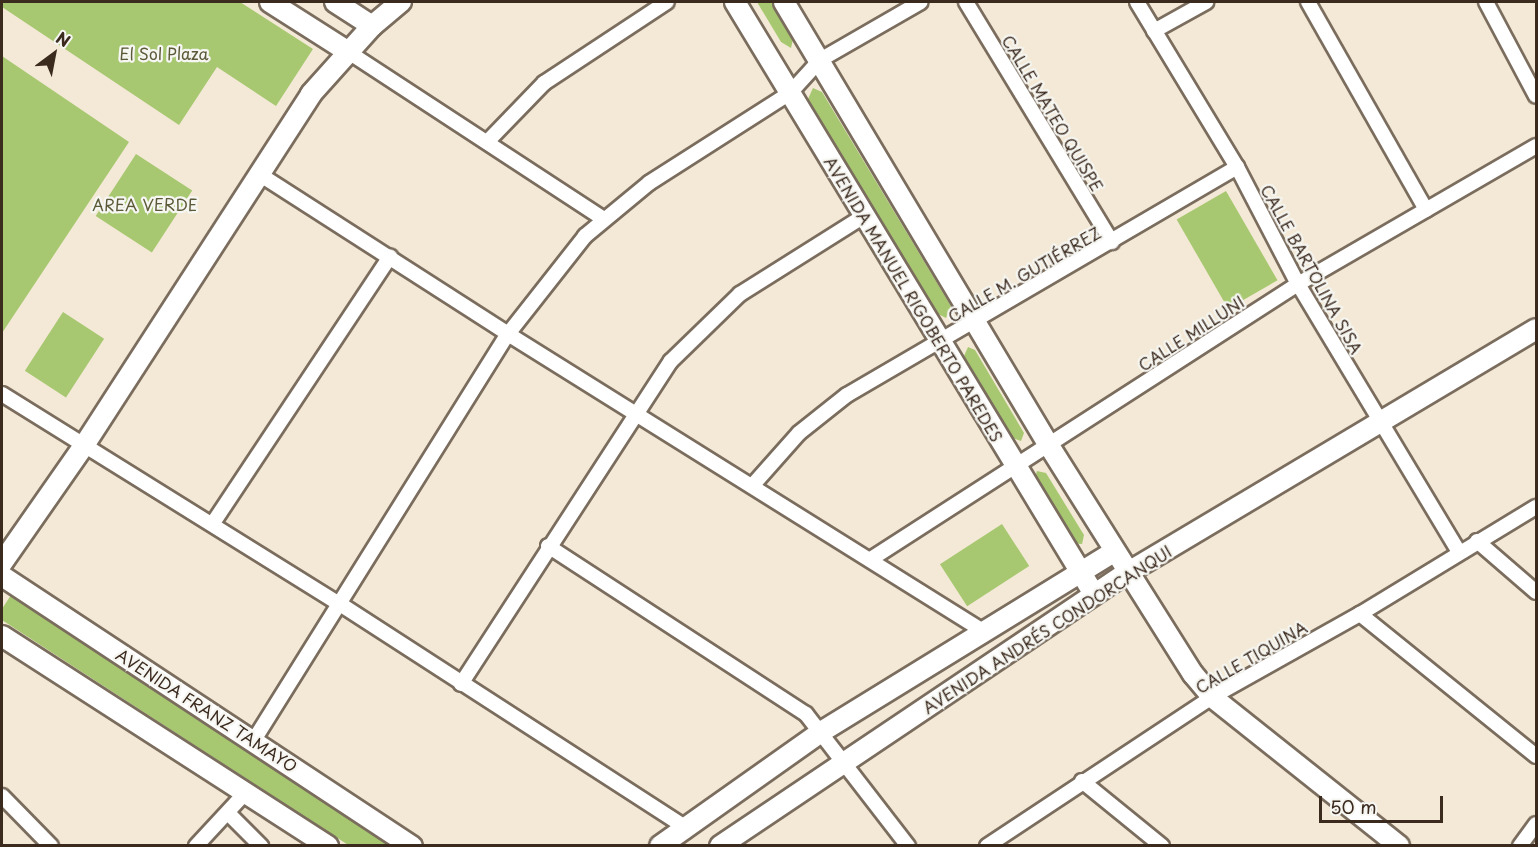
<!DOCTYPE html>
<html>
<head>
<meta charset="utf-8">
<style>
	body { margin:0 }
	#map { position:relative; width:1538px; height:847px; overflow:hidden; background:#f3e9d6; font-family:"Playpen Sans",sans-serif }
	div>[style] { position:absolute }
	.green>* { inset:0; background:#a7c870; transform-origin:0 0 }
	.roads { filter:drop-shadow(2px 0 #7b6d5e) drop-shadow(-2px 0 #7b6d5e) drop-shadow(0 2px #7b6d5e) drop-shadow(0 -2px #7b6d5e) }
	.street>* { height:14px; margin:-7px; padding:0 7px; transform-origin:7px; border-radius:7px; background:#fff }
	.secondary>* { height:20px; margin:-10px; padding:0 10px; transform-origin:10px; border-radius:10px; background:#fff }
	span { translate:-50% -50%; white-space:nowrap; text-align:center; line-height:1.15; -webkit-text-stroke:4.5px #f6f6f2; paint-order:stroke }
	.park-label { font-size:16px; color:#5b5937 }
	.street-label { font-size:16px; color:#3b2a1e }
	.frame { position:absolute; inset:0; border:3px solid #3b2a1e; pointer-events:none }
	.north { position:absolute; left:24px; top:24px; width:60px; height:60px; -webkit-text-stroke:4px #f6f6f2; paint-order:stroke; rotate:32deg; font-size:16px; font-weight:700; line-height:24px; text-align:center; color:#3b2a1e }
	.north::after { content:''; display:block; margin:auto; width:21px; height:27px; background:#3b2a1e; clip-path:polygon(50% 0,100% 100%,50% 72%,0 100%) }
	.scale { position:absolute; left:1319px; top:796px; width:124px; height:27px; box-sizing:border-box; border:3px solid #3b2a1e; border-top:0; padding-left:8px; font-size:18px; line-height:21px; white-space:nowrap; color:#3b2a1e; -webkit-text-stroke:4px #f6f6f2; paint-order:stroke }
</style>
</head>
<body>
<div id="map">
	<div class="green">
		<div style="clip-path:polygon(2px 2px,240px 2px,313px 49px,276px 106px,217px 67px,179px 125px,2px 7px)"></div>
		<div style="clip-path:polygon(757px 2px,774px 2px,794px 35px,791px 48px,781px 42px)"></div>
		<div style="clip-path:polygon(2px 56px,129px 142px,2px 333px)"></div>
		<div style="clip-path:polygon(813px 88px,822px 92px,951px 306px,946px 318px,938px 314px,808px 99px)"></div>
		<div style="left:136px;top:154px;width:67px;height:74px;rotate:33deg"></div>
		<div style="left:1226px;top:191px;width:103px;height:57px;rotate:60deg"></div>
		<div style="left:63px;top:312px;width:49px;height:70px;rotate:33deg"></div>
		<div style="clip-path:polygon(968px 347px,975px 350px,1024px 433px,1021px 441px,1013px 438px,964px 356px)"></div>
		<div style="clip-path:polygon(1037px 471px,1046px 473px,1084px 535px,1082px 544px,1072px 543px,1034px 481px)"></div>
		<div style="left:1002px;top:524px;width:50px;height:74px;rotate:57deg"></div>
		<div style="left:11px;top:595px;width:462px;height:26px;rotate:33deg"></div>
	</div>
	<div class="roads">
		<div class="street">
			<div style="left:966px;top:2px;width:281px;rotate:58.7deg"></div>
			<div style="left:1137px;top:2px;width:193px;rotate:58.8deg"></div>
			<div style="left:1237px;top:167px;width:132px;rotate:62.5deg"></div>
			<div style="left:1298px;top:284px;width:313px;rotate:59deg"></div>
			<div style="left:1308px;top:2px;width:239px;rotate:60.4deg"></div>
			<div style="left:1486px;top:2px;width:106px;rotate:62deg"></div>
			<div style="left:1154px;top:31px;width:60px;rotate:-29.1deg"></div>
			<div style="left:350px;top:53px;width:303px;rotate:33.2deg"></div>
			<div style="left:487px;top:142px;width:82px;rotate:-46deg"></div>
			<div style="left:544px;top:83px;width:147px;rotate:-33.4deg"></div>
			<div style="left:259px;top:174px;width:296px;rotate:32.7deg"></div>
			<div style="left:508px;top:334px;width:560px;rotate:32.02deg"></div>
			<div style="left:2px;top:394px;width:398px;rotate:31.9deg"></div>
			<div style="left:340px;top:604px;width:411px;rotate:32.9deg"></div>
			<div style="left:752px;top:486px;width:71px;rotate:-48.4deg"></div>
			<div style="left:799px;top:433px;width:61px;rotate:-38.4deg"></div>
			<div style="left:847px;top:395px;width:452px;rotate:-30.3deg"></div>
			<div style="left:213px;top:523px;width:320px;rotate:-56.4deg"></div>
			<div style="left:1477px;top:541px;width:78px;rotate:40.8deg"></div>
			<div style="left:548px;top:546px;width:308px;rotate:33.1deg"></div>
			<div style="left:806px;top:714px;width:167px;rotate:52.3deg"></div>
			<div style="left:871px;top:559px;width:508px;rotate:-32.78deg"></div>
			<div style="left:1298px;top:284px;width:275px;rotate:-30.1deg"></div>
			<div style="left:1360px;top:614px;width:226px;rotate:38.9deg"></div>
			<div style="left:461px;top:684px;width:385px;rotate:-57deg"></div>
			<div style="left:671px;top:361px;width:96px;rotate:-44.2deg"></div>
			<div style="left:740px;top:294px;width:146px;rotate:-32.2deg"></div>
			<div style="left:254px;top:740px;width:479px;rotate:-58deg"></div>
			<div style="left:508px;top:334px;width:125px;rotate:-51.8deg"></div>
			<div style="left:585px;top:236px;width:83px;rotate:-39.6deg"></div>
			<div style="left:649px;top:183px;width:167px;rotate:-32.6deg"></div>
			<div style="left:790px;top:93px;width:45px;rotate:-47.7deg"></div>
			<div style="left:820px;top:60px;width:116px;rotate:-29.9deg"></div>
			<div style="left:1082px;top:781px;width:103px;rotate:39.1deg"></div>
			<div style="left:2px;top:796px;width:70px;rotate:45.6deg"></div>
			<div style="left:228px;top:813px;width:47px;rotate:45deg"></div>
			<div style="left:196px;top:846px;width:74px;rotate:-47.2deg"></div>
			<div style="left:987px;top:846px;width:270px;rotate:-33.5deg"></div>
			<div style="left:1212px;top:697px;width:170px;rotate:-29.3deg"></div>
			<div style="left:1360px;top:614px;width:206px;rotate:-31.3deg"></div>
			<div style="left:1520px;top:846px;width:27px;rotate:-54deg"></div>
		</div>
		<div class="secondary">
			<div style="left:270px;top:2px;width:95px;rotate:32.5deg"></div>
			<div style="left:335px;top:2px;width:44px;rotate:33deg"></div>
			<div style="left:735px;top:2px;width:692px;rotate:58.77deg"></div>
			<div style="left:784px;top:2px;width:515px;rotate:59.15deg"></div>
			<div style="left:1048px;top:444px;width:272px;rotate:57.8deg"></div>
			<div style="left:1193px;top:674px;width:30px;rotate:50deg"></div>
			<div style="left:1212px;top:697px;width:239px;rotate:38.5deg"></div>
			<div style="left:2px;top:563px;width:141px;rotate:-55.1deg"></div>
			<div style="left:83px;top:447px;width:420px;rotate:-57.1deg"></div>
			<div style="left:311px;top:94px;width:91px;rotate:-48.1deg"></div>
			<div style="left:372px;top:26px;width:38px;rotate:-40deg"></div>
			<div style="left:2px;top:576px;width:491px;rotate:33.4deg"></div>
			<div style="left:2px;top:636px;width:388px;rotate:32.8deg"></div>
			<div style="left:660px;top:846px;width:197px;rotate:-35.3deg"></div>
			<div style="left:821px;top:732px;width:344px;rotate:-31.6deg"></div>
			<div style="left:720px;top:846px;width:490px;rotate:-33.9deg"></div>
			<div style="left:1127px;top:573px;width:476px;rotate:-30.8deg"></div>
		</div>
	</div>
	<div class="park-label">
		<span style="left:164px;top:53px">El Sol Plaza</span>
		<span style="left:145px;top:204px">AREA VERDE</span>
	</div>
	<div class="street-label">
		<span style="left:1053px;top:113px;rotate:59deg">CALLE MATEO QUISPE</span>
		<span style="left:1312px;top:269px;rotate:61deg">CALLE BARTOLINA SISA</span>
		<span style="left:1024px;top:274px;rotate:-30deg">CALLE M. GUTIÉRREZ</span>
		<span style="left:914px;top:299px;rotate:59deg">AVENIDA MANUEL RIGOBERTO PAREDES</span>
		<span style="left:1191px;top:333px;rotate:-33deg">CALLE MILLUNI</span>
		<span style="left:1047px;top:629px;rotate:-33deg">AVENIDA ANDRÉS CONDORCANQUI</span>
		<span style="left:1251px;top:657px;rotate:-30deg">CALLE TIQUINA</span>
		<span style="left:207px;top:710px;rotate:33deg">AVENIDA FRANZ TAMAYO</span>
	</div>
	<div class="frame"></div>
	<div class="north">N</div>
	<div class="scale">50 m</div>
</div>
</body>
</html>
